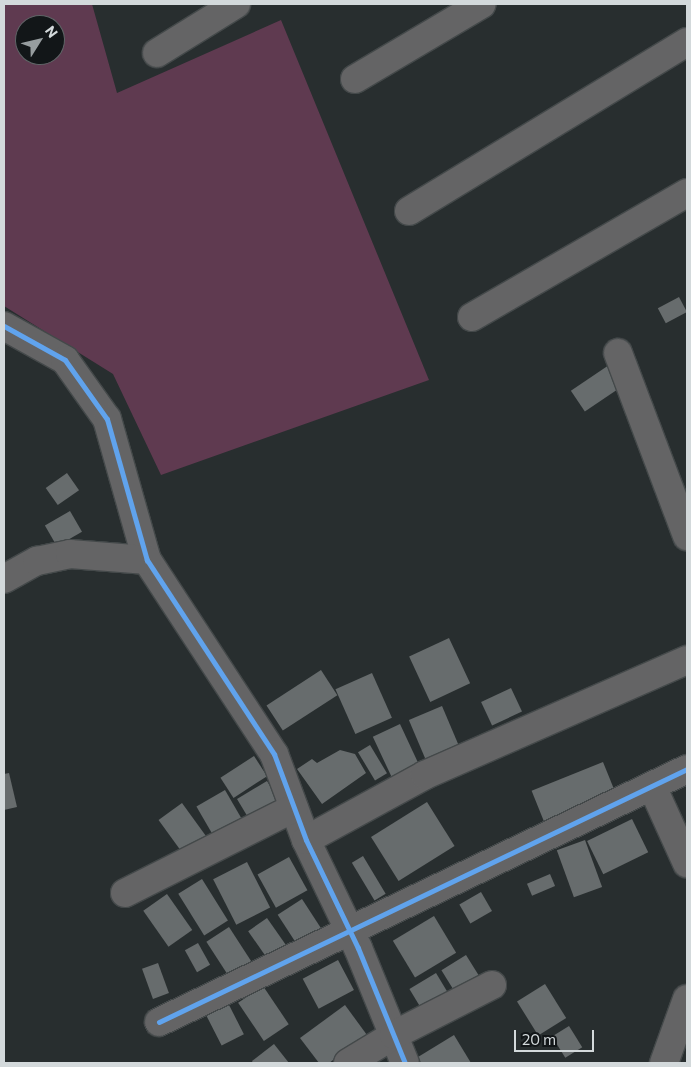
<!DOCTYPE html>
<html>
<head>
<meta charset="utf-8">
<style>
	body { margin:0 }
	#map { position:relative; width:691px; height:1067px; overflow:hidden; background:#282e2f; font-family:Commissioner,sans-serif }
	div>[style] { position:absolute }
	.green>* { inset:0; background:#5f3a50 }
	.building>* { inset:0; background:#676c6d; transform-origin:0 0 }
	.roads { filter:drop-shadow(1px 0 #44494a) drop-shadow(-1px 0 #44494a) drop-shadow(0 1px #44494a) drop-shadow(0 -1px #44494a) }
	.minor>* { height:28px; margin:-14px; padding:0 14px; transform-origin:14px; border-radius:14px; background:#646465 }
	.cycleway>* { height:5px; margin:-2.5px; padding:0 2.5px; transform-origin:2.5px; border-radius:2.5px; background:#60a3ed }
	span { translate:-50% -50%; white-space:nowrap; text-align:center; line-height:1.15; -webkit-text-stroke:5px #121618; paint-order:stroke }
	.frame { position:absolute; inset:0; border:5px solid #d3d9db; pointer-events:none }
	.north { position:absolute; left:15px; top:15px; width:50px; height:50px; box-sizing:border-box; background:#121618; border:1px solid #5f6466; border-radius:50%; rotate:54deg; font-size:14px; font-weight:700; line-height:20px; text-align:center; color:#d3d9db }
	.north::after { content:''; display:block; margin:auto; width:18px; height:22px; background:#979d9f; clip-path:polygon(50% 0,100% 100%,50% 72%,0 100%) }
	.scale { position:absolute; left:514px; top:1030px; width:80px; height:22px; box-sizing:border-box; border:2px solid #d3d9db; border-top:0; padding-left:6px; font-size:15px; line-height:18px; white-space:nowrap; color:#d3d9db; -webkit-text-stroke:4px #121618; paint-order:stroke }
</style>
</head>
<body>
<div id="map">
	<div class="green">
		<div style="clip-path:polygon(evenodd,4px 4px,92px 4px,117px 93px,281px 20px,429px 380px,161px 475px,113px 374px,4px 306px,4px 4px,25px 25px,55px 25px,55px 55px,25px 55px,25px 25px)"></div>
	</div>
	<div class="building">
		<div style="left:679px;top:297px;width:17px;height:24px;rotate:62deg"></div>
		<div style="left:609px;top:365px;width:25px;height:46px;rotate:56deg"></div>
		<div style="left:67px;top:473px;width:21px;height:26px;rotate:55deg"></div>
		<div style="left:70px;top:511px;width:24px;height:29px;rotate:60deg"></div>
		<div style="left:449px;top:638px;width:50px;height:44px;rotate:65deg"></div>
		<div style="left:321px;top:670px;width:30px;height:65px;rotate:57deg"></div>
		<div style="left:372px;top:673px;width:49px;height:40px;rotate:66deg"></div>
		<div style="left:511px;top:688px;width:26px;height:33px;rotate:65deg"></div>
		<div style="left:442px;top:706px;width:44px;height:36px;rotate:67deg"></div>
		<div style="left:400px;top:724px;width:52px;height:30px;rotate:65deg"></div>
		<div style="left:370px;top:745px;width:33px;height:14px;rotate:59deg"></div>
		<div style="clip-path:polygon(340px 750px,355px 754px,366px 773px,322px 804px,297px 769px,312px 759px,317px 763px)"></div>
		<div style="left:254px;top:756px;width:24px;height:40px;rotate:57deg"></div>
		<div style="left:603px;top:762px;width:40px;height:77px;rotate:68deg"></div>
		<div style="clip-path:polygon(9px 773px,17px 807px,4px 810px,4px 774px)"></div>
		<div style="left:267px;top:781px;width:26px;height:35px;rotate:59deg"></div>
		<div style="left:225px;top:790px;width:42px;height:33px;rotate:60deg"></div>
		<div style="left:427px;top:802px;width:52px;height:66px;rotate:58deg"></div>
		<div style="left:182px;top:803px;width:42px;height:29px;rotate:54deg"></div>
		<div style="left:632px;top:819px;width:37px;height:50px;rotate:64deg"></div>
		<div style="left:585px;top:840px;width:50px;height:30px;rotate:70deg"></div>
		<div style="left:363px;top:856px;width:44px;height:13px;rotate:59deg"></div>
		<div style="left:289px;top:857px;width:38px;height:36px;rotate:61deg"></div>
		<div style="left:247px;top:862px;width:51px;height:38px;rotate:63deg"></div>
		<div style="left:550px;top:874px;width:13px;height:25px;rotate:67deg"></div>
		<div style="left:202px;top:879px;width:49px;height:28px;rotate:58deg"></div>
		<div style="left:481px;top:892px;width:22px;height:25px;rotate:60deg"></div>
		<div style="left:167px;top:894px;width:44px;height:29px;rotate:55deg"></div>
		<div style="left:302px;top:899px;width:43px;height:29px;rotate:57deg"></div>
		<div style="left:434px;top:916px;width:43px;height:48px;rotate:59deg"></div>
		<div style="left:267px;top:918px;width:33px;height:23px;rotate:55deg"></div>
		<div style="left:229px;top:927px;width:45px;height:27px;rotate:57deg"></div>
		<div style="left:198px;top:943px;width:25px;height:15px;rotate:61deg"></div>
		<div style="left:466px;top:955px;width:31px;height:29px;rotate:58deg"></div>
		<div style="left:338px;top:960px;width:34px;height:40px;rotate:62deg"></div>
		<div style="left:158px;top:963px;width:32px;height:17px;rotate:70deg"></div>
		<div style="left:436px;top:973px;width:29px;height:31px;rotate:59deg"></div>
		<div style="left:545px;top:984px;width:40px;height:33px;rotate:58deg"></div>
		<div style="left:263px;top:986px;width:46px;height:30px;rotate:56deg"></div>
		<div style="left:228px;top:1003px;width:35px;height:25px;rotate:63deg"></div>
		<div style="clip-path:polygon(345px 1005px,367px 1035px,329px 1063px,319px 1063px,300px 1038px)"></div>
		<div style="left:569px;top:1026px;width:25px;height:20px;rotate:58deg"></div>
		<div style="clip-path:polygon(454px 1035px,471px 1063px,421px 1063px,418px 1057px)"></div>
		<div style="clip-path:polygon(274px 1044px,289px 1063px,253px 1063px,252px 1061px)"></div>
	</div>
	<div class="roads">
		<div class="minor">
			<div style="left:157px;top:53px;width:93px;rotate:-31.8deg"></div>
			<div style="left:355px;top:79px;width:147px;rotate:-30.6deg"></div>
			<div style="left:409px;top:211px;width:325px;rotate:-31.3deg"></div>
			<div style="left:472px;top:317px;width:248px;rotate:-30deg"></div>
			<div style="left:4px;top:326px;width:70px;rotate:29.1deg"></div>
			<div style="left:65px;top:360px;width:72px;rotate:54.6deg"></div>
			<div style="left:107px;top:419px;width:147px;rotate:74.2deg"></div>
			<div style="left:147px;top:560px;width:232px;rotate:56.8deg"></div>
			<div style="left:274px;top:754px;width:92px;rotate:69.6deg"></div>
			<div style="left:306px;top:840px;width:120px;rotate:64.3deg"></div>
			<div style="left:358px;top:948px;width:124px;rotate:67.8deg"></div>
			<div style="left:618px;top:353px;width:196px;rotate:69.3deg"></div>
			<div style="left:4px;top:579px;width:38px;rotate:-29deg"></div>
			<div style="left:37px;top:561px;width:34px;rotate:-12deg"></div>
			<div style="left:70px;top:554px;width:77px;rotate:4.5deg"></div>
			<div style="left:652px;top:786px;width:85px;rotate:65.6deg"></div>
			<div style="left:306px;top:840px;width:136px;rotate:-28.6deg"></div>
			<div style="left:425px;top:775px;width:286px;rotate:-23.7deg"></div>
			<div style="left:125px;top:893px;width:189px;rotate:-26.7deg"></div>
			<div style="left:159px;top:1022px;width:585px;rotate:-25.6deg"></div>
			<div style="left:348px;top:1063px;width:54px;rotate:-31.3deg"></div>
			<div style="left:394px;top:1035px;width:110px;rotate:-27deg"></div>
			<div style="left:664px;top:1063px;width:68px;rotate:-70.2deg"></div>
		</div>
	</div>
	<div class="cycleway">
		<div style="left:4px;top:326px;width:70px;rotate:29.1deg"></div>
		<div style="left:65px;top:360px;width:72px;rotate:54.6deg"></div>
		<div style="left:107px;top:419px;width:147px;rotate:74.2deg"></div>
		<div style="left:147px;top:560px;width:232px;rotate:56.8deg"></div>
		<div style="left:274px;top:754px;width:92px;rotate:69.6deg"></div>
		<div style="left:306px;top:840px;width:120px;rotate:64.3deg"></div>
		<div style="left:358px;top:948px;width:124px;rotate:67.8deg"></div>
		<div style="left:159px;top:1022px;width:585px;rotate:-25.6deg"></div>
	</div>
	<div class="frame"></div>
	<div class="north">N</div>
	<div class="scale">20 m</div>
</div>
</body>
</html>
